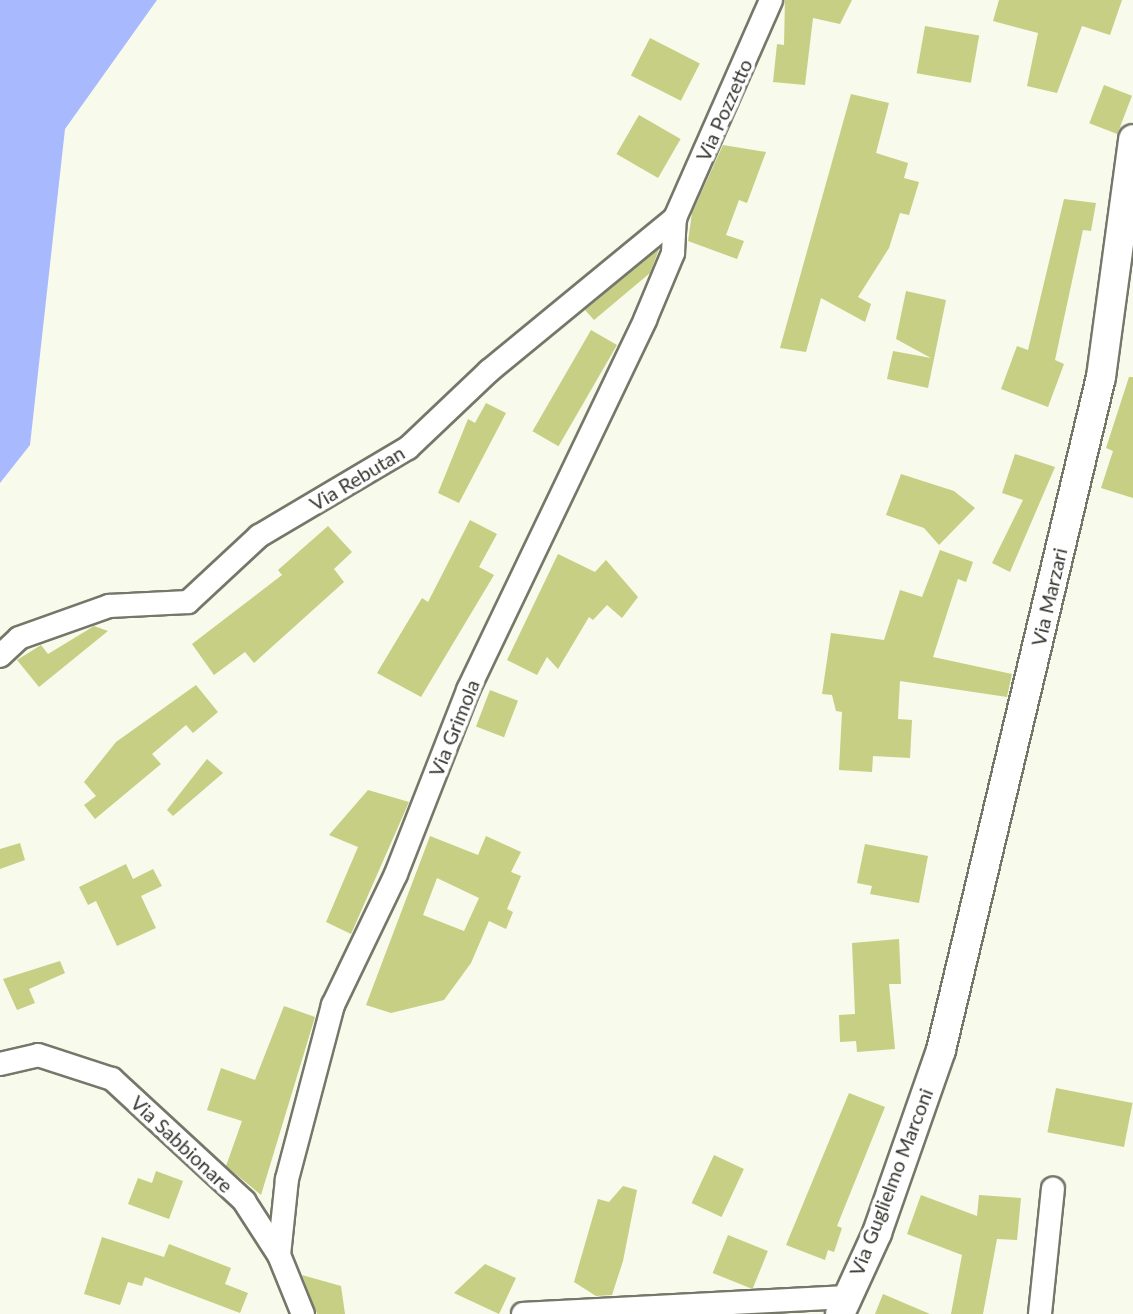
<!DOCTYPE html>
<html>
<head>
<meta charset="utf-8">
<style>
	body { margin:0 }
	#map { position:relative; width:1133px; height:1314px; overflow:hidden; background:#f8faeb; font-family:Lato,sans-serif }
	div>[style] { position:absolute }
	.forest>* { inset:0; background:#a8b9fe }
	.building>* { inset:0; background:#c6cf83; transform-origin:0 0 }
	.roads { filter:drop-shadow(2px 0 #757769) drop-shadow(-2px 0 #757769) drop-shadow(0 2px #757769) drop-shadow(0 -2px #757769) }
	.minor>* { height:22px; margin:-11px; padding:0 11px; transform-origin:11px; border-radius:11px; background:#fff }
	.tertiary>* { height:28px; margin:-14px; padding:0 14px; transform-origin:14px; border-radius:14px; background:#fff }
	span { translate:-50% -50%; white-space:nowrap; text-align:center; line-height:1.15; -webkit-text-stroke:7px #fff; paint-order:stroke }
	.street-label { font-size:20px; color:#373832 }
</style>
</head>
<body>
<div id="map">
	<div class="forest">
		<div style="clip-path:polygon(0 0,157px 0,65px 129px,30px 445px,0 483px)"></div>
	</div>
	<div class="building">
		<div style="clip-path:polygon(785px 0,852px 0,840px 24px,813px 18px,805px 85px,773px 82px,777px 44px,784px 45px)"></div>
		<div style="clip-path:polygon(999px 0,1122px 0,1110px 35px,1082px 26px,1057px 93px,1027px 86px,1038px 33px,993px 21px)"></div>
		<div style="left:925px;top:26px;width:55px;height:48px;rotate:10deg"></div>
		<div style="left:650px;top:38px;width:56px;height:42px;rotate:27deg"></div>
		<div style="left:1104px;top:85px;width:30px;height:41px;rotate:21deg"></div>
		<div style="clip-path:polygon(851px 94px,889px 103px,876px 153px,908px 163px,904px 178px,919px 182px,909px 215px,900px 213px,889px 248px,858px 297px,871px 304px,865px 322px,821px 298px,806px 352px,780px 348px)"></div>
		<div style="left:639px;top:115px;width:48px;height:45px;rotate:30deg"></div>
		<div style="clip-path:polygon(723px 145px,766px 152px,747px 203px,739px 200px,726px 235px,744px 241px,737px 259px,688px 241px,692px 213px)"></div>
		<div style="clip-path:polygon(1064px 199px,1096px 203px,1091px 231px,1083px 230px,1055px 360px,1064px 364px,1048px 407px,1001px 389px,1017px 346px,1028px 350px)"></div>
		<div style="clip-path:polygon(659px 249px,650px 273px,594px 320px,585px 310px)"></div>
		<div style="clip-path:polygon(906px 291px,946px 300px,928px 388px,887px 379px,893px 351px,931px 358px,896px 339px)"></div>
		<div style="left:591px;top:330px;width:30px;height:117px;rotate:30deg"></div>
		<div style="clip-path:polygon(1129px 377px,1133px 377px,1133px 498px,1101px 488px,1113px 451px,1106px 448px)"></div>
		<div style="clip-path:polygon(486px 403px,506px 413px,459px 503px,438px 493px,468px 419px,475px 423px)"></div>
		<div style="clip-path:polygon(1015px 454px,1055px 467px,1010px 572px,992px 563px,1023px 500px,1002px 493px)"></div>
		<div style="clip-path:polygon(901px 474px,954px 491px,975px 508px,939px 545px,924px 528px,886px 515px)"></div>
		<div style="clip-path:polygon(470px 520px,497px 534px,479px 567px,494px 575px,421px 697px,377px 673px,422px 598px,428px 602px)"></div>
		<div style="clip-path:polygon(328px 526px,352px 552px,334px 569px,344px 582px,254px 663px,245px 652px,214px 675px,192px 644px,282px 575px,278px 570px)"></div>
		<div style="clip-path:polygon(940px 550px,973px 562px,966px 582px,958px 579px,933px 657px,1012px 674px,1007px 697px,900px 681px,898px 719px,912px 720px,910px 758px,873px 756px,872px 772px,839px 770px,842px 712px,836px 711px,832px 695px,822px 694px,831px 633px,884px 640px,900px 590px,922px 597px)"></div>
		<div style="clip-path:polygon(558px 554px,595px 572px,606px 560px,638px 597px,622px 618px,607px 605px,593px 620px,589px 617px,558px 669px,547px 657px,537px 675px,507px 660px)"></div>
		<div style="clip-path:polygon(94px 626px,108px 631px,39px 687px,17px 660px,41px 645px,48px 654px)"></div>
		<div style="clip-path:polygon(196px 685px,218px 712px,193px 733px,186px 725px,152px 754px,161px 764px,95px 819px,84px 805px,96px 796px,84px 782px,116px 742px)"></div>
		<div style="left:490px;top:690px;width:30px;height:39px;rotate:21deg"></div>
		<div style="clip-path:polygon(207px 759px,223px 773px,173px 816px,167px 810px)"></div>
		<div style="clip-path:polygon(368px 790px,409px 802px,351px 934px,326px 922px,358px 847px,329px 835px)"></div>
		<div style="clip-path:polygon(evenodd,430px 836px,478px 855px,486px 836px,521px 852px,511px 872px,521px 876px,507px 909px,513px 912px,506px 929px,489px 921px,471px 963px,444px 1000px,391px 1013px,366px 1005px,430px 836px,437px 878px,479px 898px,464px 931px,423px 915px,437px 878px)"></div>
		<div style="clip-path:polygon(20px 843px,25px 860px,0 869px,0 849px)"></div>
		<div style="clip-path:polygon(865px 844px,928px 856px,919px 903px,870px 894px,872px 886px,857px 883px)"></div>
		<div style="clip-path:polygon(126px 864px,133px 879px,153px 869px,162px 886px,141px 896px,156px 928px,117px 946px,96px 901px,88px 905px,79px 887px)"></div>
		<div style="clip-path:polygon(899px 939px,901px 984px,889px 984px,895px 1049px,857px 1052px,856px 1041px,840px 1042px,839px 1015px,855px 1014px,852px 943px)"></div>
		<div style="clip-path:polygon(60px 961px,65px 973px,29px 989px,35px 1003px,17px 1010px,3px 979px)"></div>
		<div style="clip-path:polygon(284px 1006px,315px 1017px,261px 1195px,226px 1166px,242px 1121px,207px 1110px,221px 1068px,255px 1080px)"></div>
		<div style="left:1056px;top:1088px;width:78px;height:45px;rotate:11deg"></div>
		<div style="clip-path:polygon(849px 1093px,885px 1107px,837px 1226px,842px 1228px,834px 1252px,828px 1250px,825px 1260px,786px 1245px)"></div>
		<div style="left:714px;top:1155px;width:33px;height:53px;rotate:25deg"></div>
		<div style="clip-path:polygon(156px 1171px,183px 1181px,169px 1219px,128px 1204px,138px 1178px,152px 1183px)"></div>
		<div style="clip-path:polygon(623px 1186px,637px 1190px,623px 1261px,612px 1295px,596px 1296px,574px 1282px,598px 1199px,609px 1202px)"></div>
		<div style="clip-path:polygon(921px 1195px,977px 1216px,979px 1195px,1021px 1198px,1017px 1240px,997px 1239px,983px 1314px,951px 1314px,962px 1255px,907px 1234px)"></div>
		<div style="left:728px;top:1235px;width:43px;height:41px;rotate:22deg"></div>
		<div style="clip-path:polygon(102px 1237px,164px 1257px,169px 1244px,231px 1268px,225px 1284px,248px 1293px,240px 1313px,145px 1277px,142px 1286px,128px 1282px,120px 1305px,84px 1294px)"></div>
		<div style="clip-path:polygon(485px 1264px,516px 1278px,499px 1314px,454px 1293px)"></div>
		<div style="clip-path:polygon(302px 1275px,341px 1286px,345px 1314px,317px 1314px)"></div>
		<div style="clip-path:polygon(883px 1294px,930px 1314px,875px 1314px)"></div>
	</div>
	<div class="roads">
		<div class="minor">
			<div style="left:0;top:656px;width:26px;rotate:-43deg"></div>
			<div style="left:19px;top:638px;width:96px;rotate:-19.6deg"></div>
			<div style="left:109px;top:606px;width:79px;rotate:-2.9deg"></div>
			<div style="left:188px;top:602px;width:97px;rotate:-42.9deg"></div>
			<div style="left:259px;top:536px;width:173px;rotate:-30.6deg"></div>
			<div style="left:408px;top:448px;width:112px;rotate:-43.5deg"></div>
			<div style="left:489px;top:371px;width:241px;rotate:-39.4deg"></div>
			<div style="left:0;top:1064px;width:39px;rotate:-13deg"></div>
			<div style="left:38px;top:1055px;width:78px;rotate:18deg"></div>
			<div style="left:112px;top:1079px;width:180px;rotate:42.7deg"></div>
			<div style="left:244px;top:1201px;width:64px;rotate:57.1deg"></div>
			<div style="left:279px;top:1255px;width:64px;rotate:67.9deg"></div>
			<div style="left:279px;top:1255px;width:76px;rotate:-84deg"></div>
			<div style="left:287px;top:1179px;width:180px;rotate:-75.2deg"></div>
			<div style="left:333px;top:1005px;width:145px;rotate:-64.3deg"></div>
			<div style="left:396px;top:874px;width:198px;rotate:-68.6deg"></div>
			<div style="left:468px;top:690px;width:410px;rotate:-64.4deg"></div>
			<div style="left:645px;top:320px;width:73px;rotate:-67.3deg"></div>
			<div style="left:673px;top:253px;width:35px;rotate:-87deg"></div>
			<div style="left:675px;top:218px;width:238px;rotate:-66.2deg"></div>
			<div style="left:523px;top:1314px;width:323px;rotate:-3deg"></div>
			<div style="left:1040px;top:1314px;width:126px;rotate:-84.1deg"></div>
		</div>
		<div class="tertiary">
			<div style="left:840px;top:1314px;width:89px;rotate:-65.4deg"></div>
			<div style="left:877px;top:1233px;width:194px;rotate:-70.7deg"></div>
			<div style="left:941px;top:1050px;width:692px;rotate:-76.63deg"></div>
			<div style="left:1101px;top:377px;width:240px;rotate:-82.3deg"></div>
		</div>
	</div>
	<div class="street-label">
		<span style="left:724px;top:110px;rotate:-66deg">Via Pozzetto</span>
		<span style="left:357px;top:478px;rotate:-31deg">Via Rebutan</span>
		<span style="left:1049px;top:597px;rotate:-77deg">Via Marzari</span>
		<span style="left:454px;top:728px;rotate:-68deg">Via Grimola</span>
		<span style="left:182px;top:1144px;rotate:43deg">Via Sabbionare</span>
		<span style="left:891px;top:1182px;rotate:-69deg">Via Guglielmo Marconi</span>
	</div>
</div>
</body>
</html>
